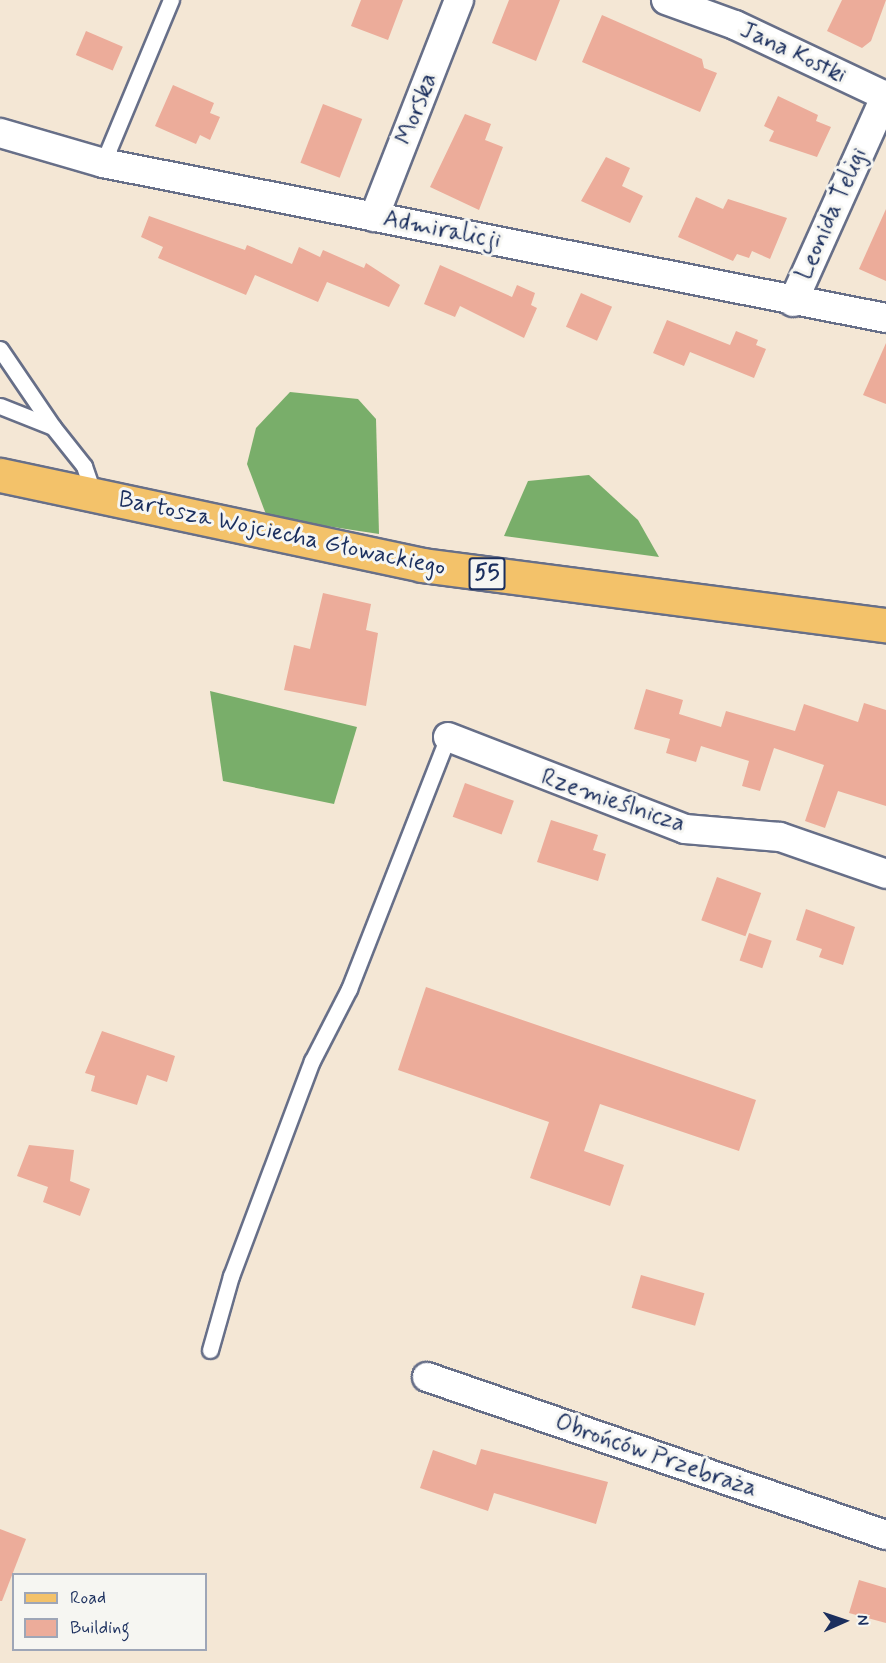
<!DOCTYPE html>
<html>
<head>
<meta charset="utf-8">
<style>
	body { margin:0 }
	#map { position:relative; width:886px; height:1663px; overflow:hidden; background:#f4e7d5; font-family:Mynerve,sans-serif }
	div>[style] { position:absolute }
	.forest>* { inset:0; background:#79ae6a }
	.building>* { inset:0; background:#ecac9a; transform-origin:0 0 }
	.roads { filter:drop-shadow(2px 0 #676f88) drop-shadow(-2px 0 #676f88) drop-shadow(0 2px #676f88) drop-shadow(0 -2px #676f88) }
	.lane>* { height:15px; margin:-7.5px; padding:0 7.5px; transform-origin:7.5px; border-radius:7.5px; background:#fff }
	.street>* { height:28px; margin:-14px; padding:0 14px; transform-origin:14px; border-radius:14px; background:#fff }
	.primary>* { height:33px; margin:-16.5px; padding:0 16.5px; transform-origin:16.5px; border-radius:16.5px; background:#f3c26a }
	span { translate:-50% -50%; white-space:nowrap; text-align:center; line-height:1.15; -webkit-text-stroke:6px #f6f6f2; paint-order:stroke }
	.shield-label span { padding:2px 4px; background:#f6f6f2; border:2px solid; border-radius:4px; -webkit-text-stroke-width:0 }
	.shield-label { font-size:22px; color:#1b2f5e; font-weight:700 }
	.street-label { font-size:24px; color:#1b2f5e }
	.legend { position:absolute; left:12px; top:1573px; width:195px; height:78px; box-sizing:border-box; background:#f6f6f2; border:2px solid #9ea6b7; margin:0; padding:8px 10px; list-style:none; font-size:18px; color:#1b2f5e }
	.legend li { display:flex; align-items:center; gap:12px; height:30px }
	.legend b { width:30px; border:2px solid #9ea6b7 }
	.north { position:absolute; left:814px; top:1591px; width:60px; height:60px; -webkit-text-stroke:4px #f6f6f2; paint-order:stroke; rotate:87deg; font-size:16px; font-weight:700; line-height:24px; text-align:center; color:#1b2f5e }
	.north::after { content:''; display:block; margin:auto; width:21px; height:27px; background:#1b2f5e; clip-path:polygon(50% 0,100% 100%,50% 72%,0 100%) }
</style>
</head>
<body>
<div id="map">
	<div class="forest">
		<div style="clip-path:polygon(290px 392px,358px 399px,376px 419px,379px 534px,267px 517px,247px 464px,256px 428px)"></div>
		<div style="clip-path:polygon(589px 475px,638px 520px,659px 557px,504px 536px,528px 481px)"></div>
		<div style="clip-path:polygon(210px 691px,357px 727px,334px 804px,223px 781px)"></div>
	</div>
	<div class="building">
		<div style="clip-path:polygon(361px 0,403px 0,388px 40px,351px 26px)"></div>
		<div style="clip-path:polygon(509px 0,560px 0,536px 61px,492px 43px)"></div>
		<div style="clip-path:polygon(842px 0,886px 0,871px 41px,862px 48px,827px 31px)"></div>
		<div style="clip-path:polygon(602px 15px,702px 59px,704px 68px,717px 73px,700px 112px,582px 62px)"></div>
		<div style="left:86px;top:31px;width:40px;height:26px;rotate:23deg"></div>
		<div style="clip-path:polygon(173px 85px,214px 103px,210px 113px,220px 117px,210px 140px,200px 135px,196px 144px,155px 126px)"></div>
		<div style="clip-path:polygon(778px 96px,818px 115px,816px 121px,831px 127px,817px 157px,769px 141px,774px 131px,764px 126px)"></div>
		<div style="left:323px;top:104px;width:42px;height:63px;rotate:21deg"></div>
		<div style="clip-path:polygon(465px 114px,491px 124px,485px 140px,503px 147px,479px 210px,430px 187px)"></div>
		<div style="clip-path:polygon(606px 157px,630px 168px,622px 186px,643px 196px,630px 223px,581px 201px)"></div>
		<div style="clip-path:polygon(696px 197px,723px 209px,728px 199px,787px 218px,770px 259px,752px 251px,749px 258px,737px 254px,733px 261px,678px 237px)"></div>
		<div style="clip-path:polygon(886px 209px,886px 281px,859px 269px)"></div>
		<div style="clip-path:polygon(149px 216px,245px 250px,247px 245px,292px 264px,299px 247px,320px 257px,323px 250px,364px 268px,366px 263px,400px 285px,389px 307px,327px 282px,318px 302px,255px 275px,246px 295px,158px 258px,163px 247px,141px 237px)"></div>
		<div style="clip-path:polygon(440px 265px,512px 297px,517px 285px,535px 293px,531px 305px,537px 308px,524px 338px,460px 306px,455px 317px,424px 304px)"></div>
		<div style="left:581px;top:293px;width:34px;height:37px;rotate:24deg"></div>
		<div style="clip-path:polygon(667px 320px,730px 345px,736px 331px,758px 340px,756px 345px,766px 349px,754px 378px,690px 352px,684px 366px,653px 353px)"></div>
		<div style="clip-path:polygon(886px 343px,886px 404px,863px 395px)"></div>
		<div style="clip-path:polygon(323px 593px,371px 604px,366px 630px,378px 633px,366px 706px,284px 690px,294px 645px,310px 649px)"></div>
		<div style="clip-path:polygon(646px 689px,683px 700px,679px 714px,721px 727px,726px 711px,795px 731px,804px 704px,858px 722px,864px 703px,886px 710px,886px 806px,838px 791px,825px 828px,805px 821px,824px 765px,774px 748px,760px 791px,742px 786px,749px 761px,701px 746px,696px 762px,666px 753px,670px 739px,634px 729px)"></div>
		<div style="left:465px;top:783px;width:52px;height:36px;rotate:20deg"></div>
		<div style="clip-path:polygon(551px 820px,598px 835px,593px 850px,606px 854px,598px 881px,537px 862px)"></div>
		<div style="left:717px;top:877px;width:47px;height:46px;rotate:20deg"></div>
		<div style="clip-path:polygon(806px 909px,855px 927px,843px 965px,819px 957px,822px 949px,796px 940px)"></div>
		<div style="left:749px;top:933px;width:24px;height:29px;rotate:19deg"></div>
		<div style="clip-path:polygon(426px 987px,756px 1100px,739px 1151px,600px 1104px,584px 1151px,624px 1165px,610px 1206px,530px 1178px,549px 1122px,398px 1070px)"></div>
		<div style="clip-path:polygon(102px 1031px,175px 1056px,167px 1082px,147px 1075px,137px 1105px,91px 1091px,95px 1076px,85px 1073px)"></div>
		<div style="clip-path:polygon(29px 1145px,74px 1150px,70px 1181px,90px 1189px,80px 1216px,43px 1202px,48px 1187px,17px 1176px)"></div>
		<div style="left:641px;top:1275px;width:66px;height:34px;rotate:16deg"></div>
		<div style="clip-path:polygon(481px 1449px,608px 1482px,596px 1524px,494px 1493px,488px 1511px,420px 1488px,433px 1450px,476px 1465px)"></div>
		<div style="clip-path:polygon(0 1529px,26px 1539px,2px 1601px,0 1601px)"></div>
		<div style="clip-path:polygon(859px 1580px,886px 1588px,886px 1623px,849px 1613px)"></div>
	</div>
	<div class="roads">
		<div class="lane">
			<div style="left:103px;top:163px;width:177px;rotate:-67.4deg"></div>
			<div style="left:0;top:349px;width:94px;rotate:55.8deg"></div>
			<div style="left:0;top:406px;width:57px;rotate:21.6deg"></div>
			<div style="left:53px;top:427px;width:50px;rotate:51.5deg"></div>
			<div style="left:84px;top:466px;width:31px;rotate:71deg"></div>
			<div style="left:210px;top:1350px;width:77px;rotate:-74.2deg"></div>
			<div style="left:231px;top:1276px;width:230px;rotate:-69.4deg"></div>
			<div style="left:312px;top:1061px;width:81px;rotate:-62.8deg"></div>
			<div style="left:349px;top:989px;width:271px;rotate:-68.6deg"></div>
		</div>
		<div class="street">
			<div style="left:666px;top:0;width:73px;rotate:19.9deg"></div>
			<div style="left:735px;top:25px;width:166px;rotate:25.3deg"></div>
			<div style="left:0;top:133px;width:107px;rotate:16.2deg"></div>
			<div style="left:103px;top:163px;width:798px;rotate:11.2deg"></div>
			<div style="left:374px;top:217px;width:233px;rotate:-68.6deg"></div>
			<div style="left:793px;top:302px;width:227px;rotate:-65.8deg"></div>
			<div style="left:448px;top:737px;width:254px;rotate:21.2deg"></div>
			<div style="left:685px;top:829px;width:95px;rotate:4.8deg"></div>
			<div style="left:780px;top:837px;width:112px;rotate:19.2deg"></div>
			<div style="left:427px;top:1377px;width:485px;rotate:19deg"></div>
		</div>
		<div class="primary">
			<div style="left:0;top:475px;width:431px;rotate:12deg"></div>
			<div style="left:422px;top:565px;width:468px;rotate:7.4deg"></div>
		</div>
	</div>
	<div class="shield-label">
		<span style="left:487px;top:574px">55</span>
	</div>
	<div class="street-label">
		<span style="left:793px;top:53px;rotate:25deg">Jana Kostki</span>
		<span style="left:417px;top:109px;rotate:-69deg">Morska</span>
		<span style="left:832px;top:214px;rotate:-66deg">Leonida Teligi</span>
		<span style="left:442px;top:230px;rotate:11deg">Admiralicji</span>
		<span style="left:282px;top:534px;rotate:12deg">Bartosza Wojciecha Głowackiego</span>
		<span style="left:613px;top:801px;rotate:19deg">Rzemieślnicza</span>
		<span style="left:656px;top:1456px;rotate:19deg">Obrońców Przebraża</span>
	</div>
	<ul class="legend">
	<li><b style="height:8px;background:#f3c26a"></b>Road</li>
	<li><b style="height:16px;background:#ecac9a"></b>Building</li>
	</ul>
	<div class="north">N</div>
</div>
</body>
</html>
